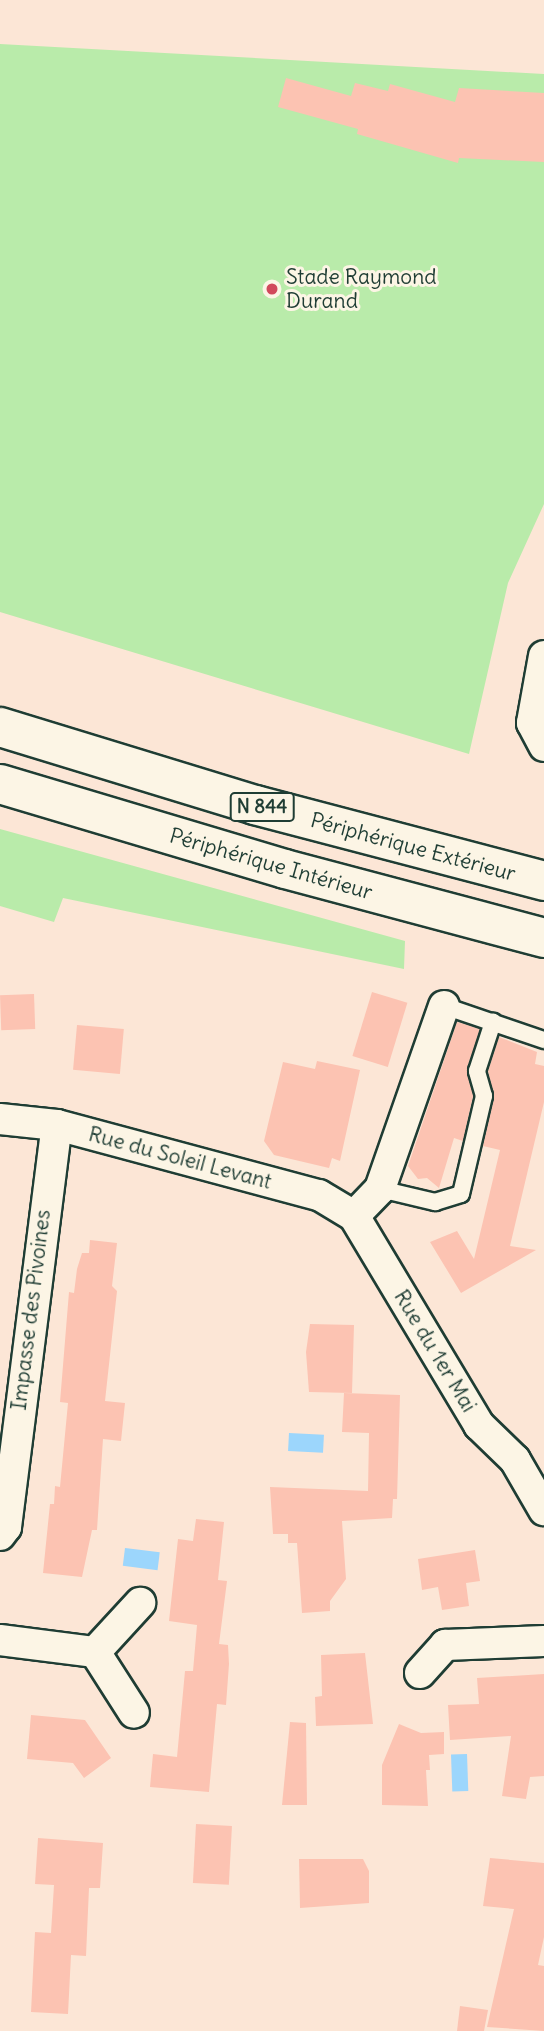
<!DOCTYPE html>
<html>
<head>
<meta charset="utf-8">
<style>
	body { margin:0 }
	#map { position:relative; width:544px; height:2031px; overflow:hidden; background:#fce6d6; font-family:Delius,sans-serif }
	div>[style] { position:absolute }
	.green>* { inset:0; background:#b9ebaa }
	.water>* { inset:0; background:#9cd6fc; transform-origin:0 0 }
	.building>* { inset:0; background:#fcc3b2; transform-origin:0 0 }
	.roads { filter:drop-shadow(2px 0 #1f3d34) drop-shadow(-2px 0 #1f3d34) drop-shadow(0 2px #1f3d34) drop-shadow(0 -2px #1f3d34) }
	.service>* { height:16px; margin:-8px; padding:0 8px; transform-origin:8px; border-radius:8px; background:#fcf5e5 }
	.minor>* { height:30px; margin:-15px; padding:0 15px; transform-origin:15px; border-radius:15px; background:#fcf5e5 }
	.trunk>* { height:38px; margin:-19px; padding:0 19px; transform-origin:19px; border-radius:19px; background:#fcf5e5 }
	.dots>* { width:19px; height:19px; translate:-50% -50%; box-sizing:border-box; border:4px solid #fcf5e5; border-radius:50% }
	span { translate:-50% -50%; white-space:nowrap; text-align:center; line-height:1.15; -webkit-text-stroke:6px #fcf5e5; paint-order:stroke }
	.shield-label span { padding:2px 5px; background:#fcf5e5; border:2px solid; border-radius:5px; -webkit-text-stroke-width:0 }
	.shield-label { font-size:19px; color:#1f3d34; font-weight:700 }
	.poi-label { font-size:21px; color:#1f3d34 }
	.left { translate:0 -50%; text-align:left }
	.street-label { font-size:21px; color:#1f3d34 }
</style>
</head>
<body>
<div id="map">
	<div class="green">
		<div style="clip-path:polygon(0 44px,544px 74px,544px 504px,508px 583px,469px 754px,0 612px)"></div>
		<div style="clip-path:polygon(0 829px,405px 941px,404px 969px,63px 898px,54px 922px,0 906px)"></div>
	</div>
	<div class="water">
		<div style="left:289px;top:1433px;width:35px;height:18px;rotate:3deg"></div>
		<div style="left:125px;top:1548px;width:35px;height:18px;rotate:7deg"></div>
		<div style="left:467px;top:1754px;width:37px;height:16px;rotate:88deg"></div>
	</div>
	<div class="building">
		<div style="clip-path:polygon(286px 78px,351px 96px,355px 83px,388px 91px,390px 84px,455px 102px,459px 88px,544px 93px,544px 162px,459px 158px,458px 163px,357px 134px,358px 129px,278px 107px)"></div>
		<div style="left:372px;top:992px;width:37px;height:67px;rotate:17deg"></div>
		<div style="left:34px;top:994px;width:35px;height:34px;rotate:88deg"></div>
		<div style="clip-path:polygon(457px 1022px,480px 1029px,467px 1068px,473px 1096px,463px 1141px,454px 1138px,439px 1188px,427px 1178px,418px 1179px,408px 1166px)"></div>
		<div style="left:77px;top:1025px;width:47px;height:45px;rotate:5deg"></div>
		<div style="clip-path:polygon(499px 1037px,537px 1052px,535px 1064px,544px 1066px,544px 1102px,510px 1246px,536px 1250px,461px 1293px,430px 1242px,457px 1231px,474px 1259px,500px 1150px,483px 1146px,494px 1098px,488px 1071px)"></div>
		<div style="clip-path:polygon(317px 1061px,360px 1070px,340px 1161px,332px 1158px,329px 1168px,274px 1155px,264px 1141px,283px 1062px,315px 1069px)"></div>
		<div style="clip-path:polygon(90px 1240px,117px 1243px,112px 1286px,117px 1291px,105px 1401px,125px 1403px,121px 1441px,103px 1439px,97px 1530px,92px 1530px,82px 1577px,43px 1573px,50px 1504px,54px 1504px,55px 1486px,60px 1487px,68px 1403px,60px 1402px,69px 1292px,74px 1293px,77px 1269px,82px 1253px,89px 1253px)"></div>
		<div style="clip-path:polygon(310px 1324px,354px 1325px,352px 1393px,309px 1392px,306px 1352px)"></div>
		<div style="clip-path:polygon(344px 1393px,400px 1395px,397px 1499px,393px 1499px,392px 1518px,342px 1521px,346px 1579px,330px 1601px,330px 1611px,302px 1613px,297px 1543px,288px 1543px,288px 1534px,273px 1534px,270px 1487px,368px 1491px,369px 1433px,342px 1432px)"></div>
		<div style="clip-path:polygon(196px 1519px,224px 1522px,218px 1580px,227px 1581px,219px 1644px,228px 1645px,229px 1664px,226px 1705px,217px 1704px,209px 1792px,150px 1787px,153px 1754px,177px 1757px,185px 1671px,193px 1671px,197px 1625px,169px 1621px,178px 1539px,193px 1541px)"></div>
		<div style="clip-path:polygon(475px 1550px,480px 1581px,466px 1583px,469px 1606px,442px 1610px,438px 1587px,422px 1590px,418px 1559px)"></div>
		<div style="clip-path:polygon(365px 1653px,373px 1724px,316px 1726px,315px 1697px,322px 1696px,321px 1655px)"></div>
		<div style="clip-path:polygon(544px 1674px,544px 1776px,530px 1777px,526px 1799px,502px 1796px,511px 1736px,450px 1740px,448px 1705px,479px 1704px,477px 1678px)"></div>
		<div style="clip-path:polygon(31px 1715px,85px 1720px,111px 1758px,84px 1778px,73px 1763px,27px 1759px)"></div>
		<div style="clip-path:polygon(290px 1722px,306px 1723px,307px 1805px,282px 1805px)"></div>
		<div style="clip-path:polygon(399px 1724px,421px 1733px,444px 1732px,444px 1754px,429px 1755px,430px 1770px,426px 1770px,428px 1806px,382px 1805px,382px 1765px)"></div>
		<div style="left:196px;top:1824px;width:36px;height:59px;rotate:3deg"></div>
		<div style="clip-path:polygon(38px 1838px,103px 1843px,100px 1888px,89px 1888px,86px 1956px,71px 1955px,68px 2014px,31px 2012px,35px 1932px,51px 1933px,54px 1885px,35px 1884px)"></div>
		<div style="clip-path:polygon(490px 1858px,544px 1863px,544px 1937px,538px 1965px,544px 1966px,544px 2031px,487px 2027px,514px 1909px,483px 1906px)"></div>
		<div style="clip-path:polygon(299px 1859px,363px 1859px,369px 1871px,369px 1903px,300px 1908px)"></div>
		<div style="clip-path:polygon(460px 2006px,488px 2010px,484px 2031px,457px 2031px)"></div>
	</div>
	<div class="roads">
		<div class="service">
			<div style="left:444px;top:1006px;width:106px;rotate:18.8deg"></div>
			<div style="left:380px;top:1189px;width:57px;rotate:13.3deg"></div>
			<div style="left:435px;top:1202px;width:27px;rotate:-17deg"></div>
			<div style="left:461px;top:1194px;width:101px;rotate:-76.8deg"></div>
			<div style="left:484px;top:1096px;width:26px;rotate:-106deg"></div>
			<div style="left:477px;top:1071px;width:52px;rotate:-71.9deg"></div>
		</div>
		<div class="minor">
			<div style="left:544px;top:656px;width:68px;rotate:100.2deg"></div>
			<div style="left:532px;top:723px;width:26px;rotate:62deg"></div>
			<div style="left:444px;top:1006px;width:194px;rotate:109.3deg"></div>
			<div style="left:380px;top:1189px;width:37px;rotate:134deg"></div>
			<div style="left:354px;top:1216px;width:244px;rotate:59.1deg"></div>
			<div style="left:479px;top:1425px;width:50px;rotate:44.2deg"></div>
			<div style="left:515px;top:1460px;width:58px;rotate:59.9deg"></div>
			<div style="left:0;top:1119px;width:57px;rotate:6deg"></div>
			<div style="left:57px;top:1125px;width:271px;rotate:15deg"></div>
			<div style="left:319px;top:1195px;width:41px;rotate:31deg"></div>
			<div style="left:0;top:1535px;width:10px;rotate:-53deg"></div>
			<div style="left:6px;top:1527px;width:405px;rotate:-82.8deg"></div>
			<div style="left:0;top:1640px;width:96px;rotate:7.2deg"></div>
			<div style="left:95px;top:1652px;width:67px;rotate:-47.4deg"></div>
			<div style="left:95px;top:1652px;width:72px;rotate:57.4deg"></div>
			<div style="left:420px;top:1673px;width:38px;rotate:-48deg"></div>
			<div style="left:445px;top:1645px;width:99px;rotate:-2.3deg"></div>
		</div>
		<div class="trunk">
			<div style="left:0;top:727px;width:267px;rotate:17deg"></div>
			<div style="left:255px;top:805px;width:299px;rotate:14.7deg"></div>
			<div style="left:0;top:784px;width:297px;rotate:16.6deg"></div>
			<div style="left:285px;top:869px;width:268px;rotate:14.9deg"></div>
		</div>
	</div>
	<div class="dots">
		<div style="left:272px;top:289px;background:#d1495b"></div>
	</div>
	<div class="shield-label">
		<span style="left:262px;top:807px">N 844</span>
	</div>
	<div class="poi-label">
		<span class="left" style="left:286px;top:289px">Stade Raymond<br>Durand</span>
	</div>
	<div class="street-label">
		<span style="left:413px;top:847px;rotate:15deg">Périphérique Extérieur</span>
		<span style="left:271px;top:864px;rotate:16deg">Périphérique Intérieur</span>
		<span style="left:180px;top:1158px;rotate:15deg">Rue du Soleil Levant</span>
		<span style="left:31px;top:1310px;rotate:-83deg">Impasse des Pivoines</span>
		<span style="left:435px;top:1351px;rotate:59deg">Rue du 1er Mai</span>
	</div>
</div>
</body>
</html>
